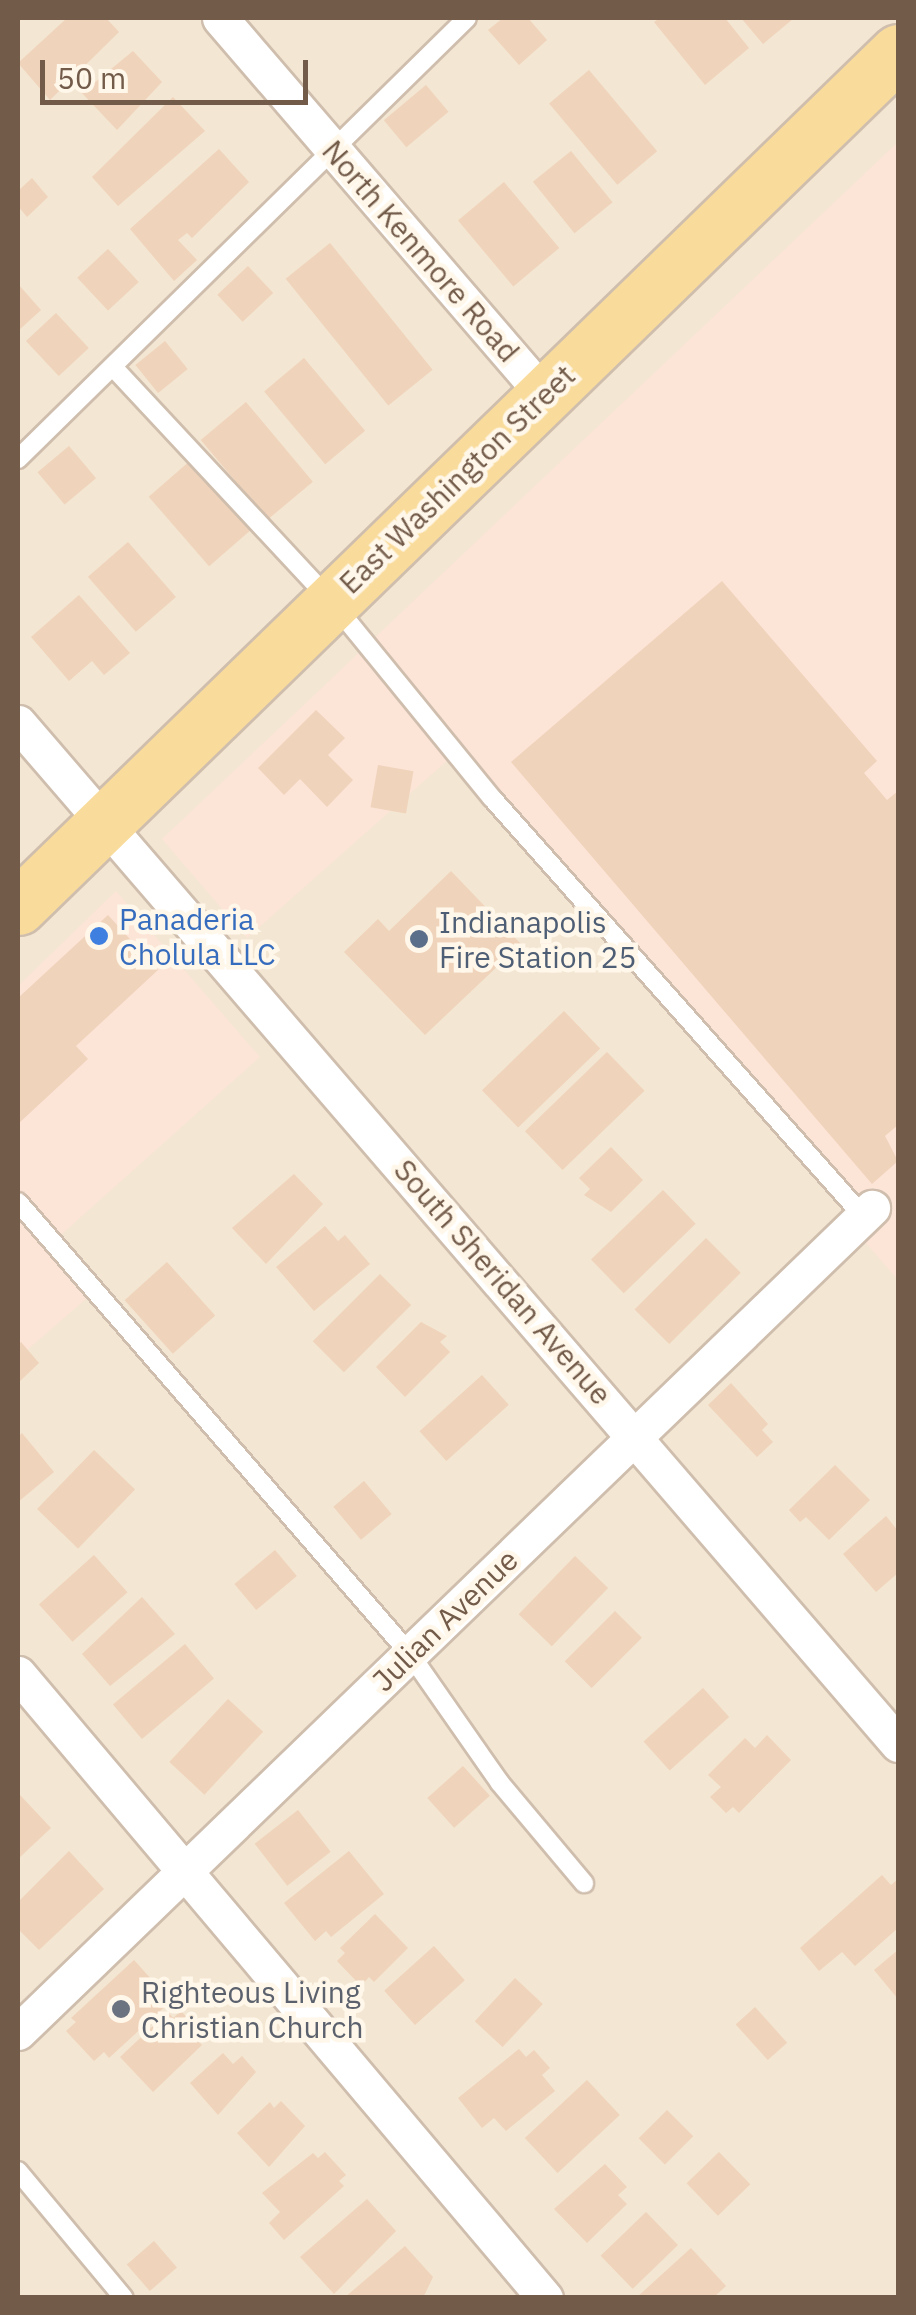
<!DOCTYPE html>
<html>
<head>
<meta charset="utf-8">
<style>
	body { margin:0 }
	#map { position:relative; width:916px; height:2315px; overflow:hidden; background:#fcf3e3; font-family:"IBM Plex Sans",sans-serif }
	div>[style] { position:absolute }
	.residential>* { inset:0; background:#f3e6d2; transform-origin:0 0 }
	.commercial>* { inset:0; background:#fce4d7 }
	.building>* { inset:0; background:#f0d3bb; transform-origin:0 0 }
	.roads { filter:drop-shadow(2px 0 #cfbead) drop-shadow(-2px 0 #cfbead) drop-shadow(0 2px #cfbead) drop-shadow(0 -2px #cfbead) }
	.service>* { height:18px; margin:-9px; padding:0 9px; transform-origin:9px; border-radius:9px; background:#fff }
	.minor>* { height:35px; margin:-17.5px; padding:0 17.5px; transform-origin:17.5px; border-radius:17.5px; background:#fff }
	.primary>* { height:55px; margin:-27.5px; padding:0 27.5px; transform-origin:27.5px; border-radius:27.5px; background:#f9dc9c }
	.dots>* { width:28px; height:28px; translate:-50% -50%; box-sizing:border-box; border:5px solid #fff7e9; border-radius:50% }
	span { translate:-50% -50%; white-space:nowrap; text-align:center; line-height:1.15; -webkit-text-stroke:9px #fff7e9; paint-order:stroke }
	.street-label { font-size:30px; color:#735b4a }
	.shop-label { font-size:30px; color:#366cbe }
	.left { translate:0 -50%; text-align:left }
	.service-label { font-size:30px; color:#4e5e75 }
	.worship-label { font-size:30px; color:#5b616d }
	.frame { position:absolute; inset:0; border:20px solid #735b4a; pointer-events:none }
	.scale { position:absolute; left:40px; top:60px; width:268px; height:45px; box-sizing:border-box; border:5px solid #735b4a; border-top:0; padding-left:12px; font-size:30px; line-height:35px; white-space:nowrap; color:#735b4a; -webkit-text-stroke:8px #fff7e9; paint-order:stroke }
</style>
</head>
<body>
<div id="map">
	<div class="residential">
		<div style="left:18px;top:18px;width:880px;height:2279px"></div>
	</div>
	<div class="commercial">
		<div style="clip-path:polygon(898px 142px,898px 1280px,852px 1227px,862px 1216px,457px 752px,247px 938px,162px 839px)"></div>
		<div style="clip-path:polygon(116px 891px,260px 1057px,53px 1242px,95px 1291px,18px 1358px,18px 986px)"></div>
	</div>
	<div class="building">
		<div style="clip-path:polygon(67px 18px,106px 18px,119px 32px,50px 100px,18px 63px)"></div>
		<div style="clip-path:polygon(503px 18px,528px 18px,547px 40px,519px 65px,488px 30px)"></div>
		<div style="clip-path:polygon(660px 18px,725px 18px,749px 48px,705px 85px,654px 22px)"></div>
		<div style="clip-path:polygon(741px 18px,794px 18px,763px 44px)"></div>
		<div style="clip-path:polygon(133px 51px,162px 82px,117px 130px,82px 93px)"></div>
		<div style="left:589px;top:70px;width:106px;height:52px;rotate:50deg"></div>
		<div style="left:426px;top:85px;width:35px;height:55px;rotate:50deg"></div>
		<div style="clip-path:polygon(173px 97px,205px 131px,118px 206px,92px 177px)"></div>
		<div style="clip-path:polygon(219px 149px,249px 182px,192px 238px,187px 233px,178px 240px,197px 260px,174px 281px,130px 229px)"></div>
		<div style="left:571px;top:151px;width:66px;height:49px;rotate:51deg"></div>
		<div style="clip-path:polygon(32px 178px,48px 197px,27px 217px,18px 206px,18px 191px)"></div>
		<div style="left:504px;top:182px;width:86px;height:60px;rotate:50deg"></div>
		<div style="left:330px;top:243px;width:163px;height:57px;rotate:51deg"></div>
		<div style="left:108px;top:249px;width:45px;height:42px;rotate:47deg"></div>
		<div style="left:248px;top:266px;width:37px;height:42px;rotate:47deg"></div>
		<div style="clip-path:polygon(18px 284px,41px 310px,18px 331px)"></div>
		<div style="left:56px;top:313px;width:48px;height:41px;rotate:47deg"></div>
		<div style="left:165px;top:341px;width:36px;height:38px;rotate:51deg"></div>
		<div style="left:304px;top:358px;width:95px;height:52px;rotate:50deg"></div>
		<div style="left:246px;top:402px;width:104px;height:59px;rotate:50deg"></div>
		<div style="left:69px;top:446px;width:42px;height:41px;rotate:50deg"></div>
		<div style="left:191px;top:460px;width:92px;height:56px;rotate:49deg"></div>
		<div style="left:128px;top:542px;width:73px;height:53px;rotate:49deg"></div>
		<div style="clip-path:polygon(722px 581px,877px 761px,864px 773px,887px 800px,898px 791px,898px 1125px,885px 1136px,898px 1161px,872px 1184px,511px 762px)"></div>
		<div style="clip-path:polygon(79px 595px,130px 653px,104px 675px,92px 661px,69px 681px,31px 637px)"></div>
		<div style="clip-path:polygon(316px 710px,345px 738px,328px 755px,353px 780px,327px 807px,300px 779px,284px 795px,258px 768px)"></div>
		<div style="left:378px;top:765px;width:36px;height:43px;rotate:10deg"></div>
		<div style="clip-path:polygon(451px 871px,521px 944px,425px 1035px,344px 952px,378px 919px,389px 931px)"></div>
		<div style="clip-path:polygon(108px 915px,158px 970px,76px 1046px,88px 1059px,18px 1124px,18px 998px)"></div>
		<div style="left:564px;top:1011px;width:52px;height:114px;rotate:46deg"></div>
		<div style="left:607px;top:1052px;width:54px;height:114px;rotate:46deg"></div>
		<div style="clip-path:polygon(611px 1147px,643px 1180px,611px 1212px,584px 1195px,590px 1189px,579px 1178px)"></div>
		<div style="clip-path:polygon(294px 1174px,323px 1204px,266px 1264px,232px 1228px)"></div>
		<div style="left:663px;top:1190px;width:47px;height:100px;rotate:46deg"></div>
		<div style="clip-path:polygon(325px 1226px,338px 1241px,345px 1235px,370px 1264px,314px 1311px,276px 1267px)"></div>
		<div style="left:706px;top:1238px;width:49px;height:101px;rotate:45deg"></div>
		<div style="left:167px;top:1262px;width:72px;height:57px;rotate:48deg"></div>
		<div style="left:380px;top:1274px;width:44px;height:95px;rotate:45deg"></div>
		<div style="clip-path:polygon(421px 1322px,447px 1336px,440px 1342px,450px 1352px,405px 1397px,376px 1367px)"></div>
		<div style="clip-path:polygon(21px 1342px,39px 1363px,18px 1383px,18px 1346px)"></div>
		<div style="left:482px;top:1375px;width:40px;height:84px;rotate:48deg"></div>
		<div style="clip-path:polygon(731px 1383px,768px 1424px,762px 1430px,773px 1442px,757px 1457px,708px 1405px)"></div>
		<div style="clip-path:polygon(22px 1433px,54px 1472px,18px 1502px,18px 1437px)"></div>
		<div style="left:94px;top:1450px;width:57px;height:82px;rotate:44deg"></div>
		<div style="clip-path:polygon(835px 1465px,870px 1500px,829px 1540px,806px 1517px,800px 1522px,789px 1510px)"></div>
		<div style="left:364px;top:1481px;width:43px;height:40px;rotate:50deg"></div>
		<div style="clip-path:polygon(886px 1516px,898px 1531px,898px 1573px,876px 1592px,843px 1554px)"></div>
		<div style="left:275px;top:1550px;width:34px;height:53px;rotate:50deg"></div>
		<div style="left:94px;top:1555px;width:50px;height:74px;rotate:48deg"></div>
		<div style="left:575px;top:1556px;width:46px;height:81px;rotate:44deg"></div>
		<div style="clip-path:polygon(142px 1597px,175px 1634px,110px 1686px,82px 1654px)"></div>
		<div style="left:615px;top:1611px;width:38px;height:71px;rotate:45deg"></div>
		<div style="left:185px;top:1644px;width:45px;height:94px;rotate:50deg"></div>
		<div style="left:703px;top:1688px;width:39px;height:80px;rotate:48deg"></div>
		<div style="left:228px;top:1699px;width:48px;height:86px;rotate:43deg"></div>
		<div style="clip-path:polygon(767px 1735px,791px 1760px,739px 1813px,733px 1807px,726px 1813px,710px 1797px,721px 1787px,708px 1775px,745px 1738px,755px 1748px)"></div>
		<div style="left:463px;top:1766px;width:40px;height:48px;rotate:48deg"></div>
		<div style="clip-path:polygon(20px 1795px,51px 1828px,18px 1859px,18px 1797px)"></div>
		<div style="left:298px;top:1810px;width:53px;height:55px;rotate:52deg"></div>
		<div style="clip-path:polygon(69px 1851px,104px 1889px,39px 1950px,18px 1929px,18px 1902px)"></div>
		<div style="clip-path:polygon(349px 1851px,384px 1894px,331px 1937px,326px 1931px,315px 1941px,284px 1903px)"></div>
		<div style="clip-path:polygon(882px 1875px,891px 1885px,898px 1879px,898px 1928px,855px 1966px,842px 1952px,819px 1971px,800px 1948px)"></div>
		<div style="clip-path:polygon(375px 1914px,408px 1948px,374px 1982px,369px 1977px,361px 1986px,337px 1961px,345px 1953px,340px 1948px)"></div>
		<div style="left:434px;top:1946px;width:46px;height:67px;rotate:48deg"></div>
		<div style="clip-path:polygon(898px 1950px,898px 1999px,874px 1970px)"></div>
		<div style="clip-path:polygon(134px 1960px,171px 2001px,109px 2058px,104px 2052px,94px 2061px,66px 2031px,76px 2022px,71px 2018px)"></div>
		<div style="left:515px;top:1978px;width:38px;height:59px;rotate:43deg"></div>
		<div style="left:755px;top:2007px;width:48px;height:26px;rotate:48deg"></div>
		<div style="clip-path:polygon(181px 2011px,203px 2035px,197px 2040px,202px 2045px,153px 2092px,120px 2057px,168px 2012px,173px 2018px)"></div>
		<div style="clip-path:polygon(519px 2049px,526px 2057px,534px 2050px,550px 2068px,542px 2075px,555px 2091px,506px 2131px,494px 2118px,482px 2128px,458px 2098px)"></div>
		<div style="clip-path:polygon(223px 2053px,233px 2064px,242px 2056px,256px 2072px,218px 2115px,190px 2083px)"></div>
		<div style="left:587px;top:2080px;width:48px;height:85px;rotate:47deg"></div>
		<div style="clip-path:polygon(281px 2101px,305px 2126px,269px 2167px,237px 2133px,270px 2102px,274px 2108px)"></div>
		<div style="left:667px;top:2110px;width:37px;height:40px;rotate:45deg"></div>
		<div style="clip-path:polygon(325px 2152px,346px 2175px,339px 2181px,344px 2186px,284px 2240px,269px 2223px,280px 2212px,262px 2193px,313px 2153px,318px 2158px)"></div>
		<div style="left:719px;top:2152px;width:45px;height:45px;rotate:46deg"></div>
		<div style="clip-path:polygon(605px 2164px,627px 2187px,618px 2195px,627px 2204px,587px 2243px,554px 2209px)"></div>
		<div style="clip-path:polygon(367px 2199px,396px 2231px,334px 2294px,300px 2257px)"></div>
		<div style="left:646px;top:2212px;width:46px;height:63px;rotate:46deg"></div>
		<div style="left:154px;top:2241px;width:35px;height:36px;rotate:49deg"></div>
		<div style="clip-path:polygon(405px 2246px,433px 2277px,423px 2298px,344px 2298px)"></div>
		<div style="clip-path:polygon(691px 2248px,726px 2286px,713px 2298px,636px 2298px)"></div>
	</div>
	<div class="roads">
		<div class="service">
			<div style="left:113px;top:367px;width:321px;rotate:47deg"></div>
			<div style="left:332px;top:602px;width:253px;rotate:50.8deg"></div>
			<div style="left:492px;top:798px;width:559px;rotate:48.41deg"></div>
			<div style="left:18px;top:459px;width:629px;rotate:-44.48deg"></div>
			<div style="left:18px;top:1202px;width:598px;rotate:49.07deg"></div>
			<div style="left:410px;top:1654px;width:157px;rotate:55.1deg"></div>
			<div style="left:500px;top:1783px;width:131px;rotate:50deg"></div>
			<div style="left:18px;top:2171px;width:165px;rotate:50.2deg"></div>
		</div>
		<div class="minor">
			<div style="left:220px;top:18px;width:496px;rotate:49.3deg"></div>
			<div style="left:18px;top:723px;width:1348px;rotate:49.24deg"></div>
			<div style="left:18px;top:1674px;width:817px;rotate:49.82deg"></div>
			<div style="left:18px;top:2032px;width:1187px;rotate:-43.98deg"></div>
		</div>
		<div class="primary">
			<div style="left:18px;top:907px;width:1227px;rotate:-44.17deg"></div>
		</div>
	</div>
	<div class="dots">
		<div style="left:99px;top:936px;background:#3f7fe0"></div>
		<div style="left:419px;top:939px;background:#5c6f8a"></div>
		<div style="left:121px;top:2009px;background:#6b7280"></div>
	</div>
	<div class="street-label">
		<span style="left:421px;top:251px;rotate:49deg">North Kenmore Road</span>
		<span style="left:457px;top:479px;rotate:-44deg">East Washington Street</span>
		<span style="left:503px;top:1282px;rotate:49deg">South Sheridan Avenue</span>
		<span style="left:445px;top:1620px;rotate:-44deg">Julian Avenue</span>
	</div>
	<div class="shop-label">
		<span class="left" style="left:119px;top:936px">Panaderia<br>Cholula LLC</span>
	</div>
	<div class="service-label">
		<span class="left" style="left:439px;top:939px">Indianapolis<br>Fire Station 25</span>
	</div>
	<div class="worship-label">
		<span class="left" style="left:141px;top:2009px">Righteous Living<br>Christian Church</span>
	</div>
	<div class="frame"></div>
	<div class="scale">50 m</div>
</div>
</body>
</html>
